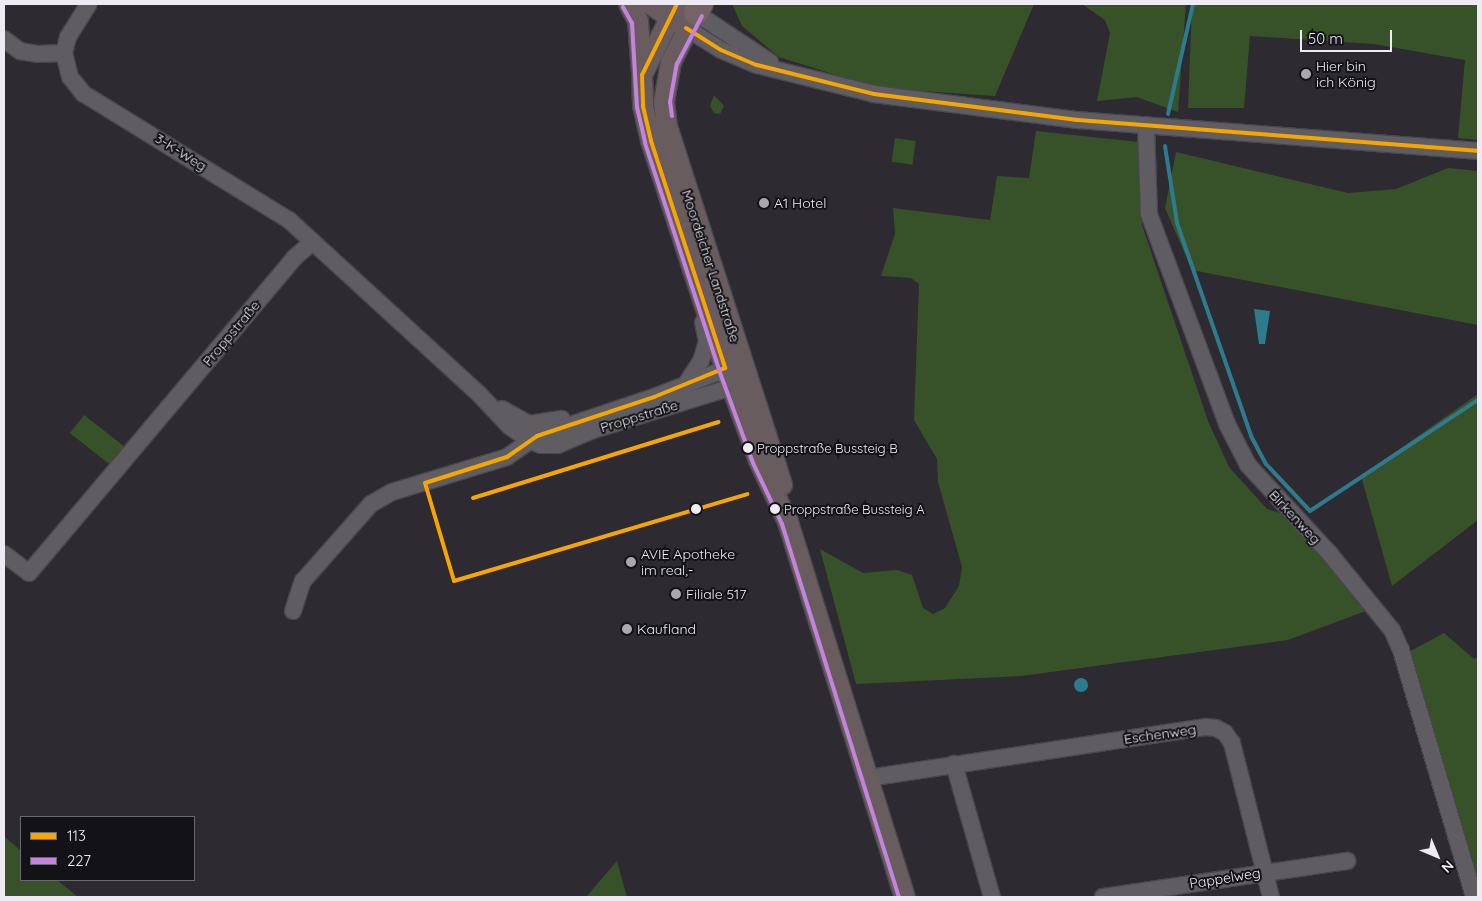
<!DOCTYPE html>
<html>
<head>
<meta charset="utf-8">
<style>
	body { margin:0 }
	#map { position:relative; width:1482px; height:901px; overflow:hidden; background:#2d2a32; font-family:Quicksand,sans-serif }
	div>[style] { position:absolute }
	.green>* { inset:0; background:#375228; transform-origin:0 0 }
	.water>* { inset:0; background:#2d7b8c }
	.round { border-radius:50% }
	.stream>* { height:4px; margin:-2px; padding:0 2px; transform-origin:2px; border-radius:2px; background:#2d7b8c }
	.roads { filter:drop-shadow(1px 0 #49474e) drop-shadow(-1px 0 #49474e) drop-shadow(0 1px #49474e) drop-shadow(0 -1px #49474e) }
	.minor>* { height:16px; margin:-8px; padding:0 8px; transform-origin:8px; border-radius:8px; background:#5f5c62 }
	.major>* { height:20px; margin:-10px; padding:0 10px; transform-origin:10px; border-radius:10px; background:#685c5f }
	.highway>* { height:24px; margin:-12px; padding:0 12px; transform-origin:12px; border-radius:12px; background:#756465 }
	.bus-1>* { height:4px; margin:-2px; padding:0 2px; transform-origin:2px; border-radius:2px; background:#f7a600 }
	.bus-2>* { height:4px; margin:-2px; padding:0 2px; transform-origin:2px; border-radius:2px; background:#c483df }
	.dots>* { width:14px; height:14px; translate:-50% -50%; box-sizing:border-box; border:2px solid #131217; border-radius:50% }
	span { translate:-50% -50%; white-space:nowrap; text-align:center; line-height:1.15; -webkit-text-stroke:4px #131217; paint-order:stroke }
	.bus-label { font-size:13px; color:#eeebf4 }
	.left { translate:0 -50%; text-align:left }
	.poi-label { font-size:14px; color:#eeebf4 }
	.street-label { font-size:14px; color:#eeebf4 }
	.frame { position:absolute; inset:0; border:5px solid #eeebf4; pointer-events:none }
	.legend { position:absolute; left:20px; top:816px; width:175px; height:65px; box-sizing:border-box; background:#131217; border:1px solid #6b696f; margin:0; padding:6px 9px; list-style:none; font-size:15px; color:#eeebf4 }
	.legend li { display:flex; align-items:center; gap:10px; height:25px }
	.legend b { width:25px; border:1px solid #6b696f }
	.north { position:absolute; left:1412px; top:831px; width:50px; height:50px; -webkit-text-stroke:4px #131217; paint-order:stroke; rotate:135deg; font-size:14px; font-weight:700; line-height:20px; text-align:center; color:#eeebf4 }
	.north::after { content:''; display:block; margin:auto; width:18px; height:22px; background:#eeebf4; clip-path:polygon(50% 0,100% 100%,50% 72%,0 100%) }
	.scale { position:absolute; left:1300px; top:30px; width:92px; height:22px; box-sizing:border-box; border:2px solid #eeebf4; border-top:0; padding-left:6px; font-size:15px; line-height:18px; white-space:nowrap; color:#eeebf4; -webkit-text-stroke:4px #131217; paint-order:stroke }
</style>
</head>
<body>
<div id="map">
	<div class="green">
		<div style="clip-path:polygon(732px 4px,1034px 4px,995px 96px,877px 88px,779px 57px,742px 26px)"></div>
		<div style="clip-path:polygon(1082px 4px,1186px 4px,1178px 112px,1137px 97px,1097px 101px,1110px 33px,1105px 20px)"></div>
		<div style="clip-path:polygon(1192px 4px,1478px 4px,1478px 140px,1458px 138px,1465px 60px,1374px 44px,1250px 36px,1244px 108px,1188px 108px)"></div>
		<div style="clip-path:polygon(714px 95px,724px 106px,720px 114px,714px 113px,710px 106px)"></div>
		<div style="clip-path:polygon(1036px 131px,1139px 142px,1143px 160px,1142px 225px,1208px 421px,1229px 467px,1267px 509px,1292px 517px,1371px 609px,1288px 640px,1021px 676px,856px 684px,820px 549px,863px 573px,897px 570px,912px 575px,923px 608px,933px 614px,945px 608px,959px 586px,962px 567px,938px 482px,937px 459px,914px 420px,919px 284px,911px 278px,881px 276px,895px 234px,893px 208px,990px 220px,997px 176px,1029px 178px)"></div>
		<div style="left:895px;top:138px;width:21px;height:24px;rotate:8deg"></div>
		<div style="clip-path:polygon(1176px 152px,1348px 193px,1396px 189px,1448px 168px,1478px 171px,1478px 325px,1192px 270px,1165px 208px)"></div>
		<div style="clip-path:polygon(1478px 394px,1478px 520px,1392px 586px,1361px 476px)"></div>
		<div style="left:84px;top:415px;width:52px;height:23px;rotate:38deg"></div>
		<div style="clip-path:polygon(1444px 633px,1474px 659px,1478px 657px,1478px 883px,1405px 654px)"></div>
		<div style="clip-path:polygon(4px 836px,21px 851px,21px 880px,57px 880px,78px 897px,4px 897px)"></div>
		<div style="clip-path:polygon(617px 861px,627px 897px,586px 897px)"></div>
	</div>
	<div class="water">
		<div style="clip-path:polygon(1254px 309px,1270px 311px,1265px 344px,1259px 344px)"></div>
		<div class="round" style="left:1074px;top:678px;width:14px;height:14px"></div>
	</div>
	<div class="stream">
		<div style="left:1168px;top:114px;width:113px;rotate:-77.2deg"></div>
		<div style="left:1165px;top:146px;width:78px;rotate:81.1deg"></div>
		<div style="left:1177px;top:223px;width:225px;rotate:70.8deg"></div>
		<div style="left:1251px;top:436px;width:32px;rotate:62deg"></div>
		<div style="left:1266px;top:464px;width:64px;rotate:46.9deg"></div>
		<div style="left:1310px;top:511px;width:201px;rotate:-33.5deg"></div>
	</div>
	<div class="roads">
		<div class="minor">
			<div style="left:696px;top:13px;width:89px;rotate:33.5deg"></div>
			<div style="left:686px;top:28px;width:41px;rotate:32.2deg"></div>
			<div style="left:721px;top:50px;width:39px;rotate:23deg"></div>
			<div style="left:757px;top:65px;width:121px;rotate:13.9deg"></div>
			<div style="left:874px;top:94px;width:205px;rotate:7.3deg"></div>
			<div style="left:1077px;top:120px;width:402px;rotate:4.4deg"></div>
			<div style="left:4px;top:39px;width:20px;rotate:37deg"></div>
			<div style="left:20px;top:51px;width:17px;rotate:10deg"></div>
			<div style="left:37px;top:54px;width:27px;rotate:-2deg"></div>
			<div style="left:64px;top:53px;width:25px;rotate:76deg"></div>
			<div style="left:70px;top:77px;width:22px;rotate:51deg"></div>
			<div style="left:84px;top:94px;width:241px;rotate:31.6deg"></div>
			<div style="left:289px;top:220px;width:258px;rotate:42.5deg"></div>
			<div style="left:479px;top:394px;width:44px;rotate:46.8deg"></div>
			<div style="left:509px;top:426px;width:24px;rotate:35deg"></div>
			<div style="left:529px;top:440px;width:13px;rotate:23deg"></div>
			<div style="left:541px;top:445px;width:17px"></div>
			<div style="left:558px;top:445px;width:38px;rotate:-23deg"></div>
			<div style="left:593px;top:430px;width:156px;rotate:-17.2deg"></div>
			<div style="left:64px;top:53px;width:16px;rotate:-76deg"></div>
			<div style="left:68px;top:37px;width:39px;rotate:-58deg"></div>
			<div style="left:1146px;top:125px;width:89px;rotate:88.1deg"></div>
			<div style="left:1149px;top:214px;width:224px;rotate:69.6deg"></div>
			<div style="left:1227px;top:424px;width:46px;rotate:62.9deg"></div>
			<div style="left:1248px;top:465px;width:121px;rotate:47.3deg"></div>
			<div style="left:1330px;top:554px;width:98px;rotate:50.8deg"></div>
			<div style="left:1392px;top:630px;width:22px;rotate:66deg"></div>
			<div style="left:1401px;top:650px;width:258px;rotate:73.5deg"></div>
			<div style="left:686px;top:384px;width:27px;rotate:-57deg"></div>
			<div style="left:701px;top:361px;width:21px;rotate:-73deg"></div>
			<div style="left:707px;top:341px;width:19px;rotate:-102deg"></div>
			<div style="left:502px;top:409px;width:31px;rotate:29deg"></div>
			<div style="left:529px;top:424px;width:33px;rotate:-9deg"></div>
			<div style="left:4px;top:554px;width:31px;rotate:37deg"></div>
			<div style="left:29px;top:573px;width:412px;rotate:-49.9deg"></div>
			<div style="left:294px;top:258px;width:23px;rotate:-41deg"></div>
			<div style="left:293px;top:611px;width:32px;rotate:-72deg"></div>
			<div style="left:303px;top:581px;width:103px;rotate:-48.6deg"></div>
			<div style="left:371px;top:504px;width:24px;rotate:-30deg"></div>
			<div style="left:392px;top:492px;width:120px;rotate:-16.9deg"></div>
			<div style="left:507px;top:457px;width:37px;rotate:-35deg"></div>
			<div style="left:537px;top:436px;width:123px;rotate:-18.4deg"></div>
			<div style="left:654px;top:397px;width:88px;rotate:-21.3deg"></div>
			<div style="left:954px;top:764px;width:138px;rotate:74.1deg"></div>
			<div style="left:868px;top:778px;width:342px;rotate:-8.6deg"></div>
			<div style="left:1206px;top:727px;width:10px;rotate:6deg"></div>
			<div style="left:1216px;top:728px;width:10px;rotate:29deg"></div>
			<div style="left:1225px;top:733px;width:12px;rotate:55deg"></div>
			<div style="left:1232px;top:743px;width:159px;rotate:75.8deg"></div>
			<div style="left:1103px;top:897px;width:247px;rotate:-8.4deg"></div>
		</div>
		<div class="major">
			<div style="left:629px;top:4px;width:19px;rotate:62deg"></div>
			<div style="left:638px;top:21px;width:52px;rotate:85.6deg"></div>
			<div style="left:650px;top:4px;width:34px;rotate:34deg"></div>
			<div style="left:677px;top:4px;width:79px;rotate:116.2deg"></div>
			<div style="left:642px;top:75px;width:31px;rotate:88deg"></div>
			<div style="left:643px;top:106px;width:36px;rotate:77deg"></div>
			<div style="left:651px;top:141px;width:239px;rotate:71.9deg"></div>
			<div style="left:725px;top:368px;width:99px;rotate:69.9deg"></div>
			<div style="left:759px;top:461px;width:68px;rotate:64.6deg"></div>
			<div style="left:788px;top:522px;width:393px;rotate:72.7deg"></div>
			<div style="left:684px;top:4px;width:15px;rotate:37deg"></div>
			<div style="left:696px;top:13px;width:55px;rotate:117deg"></div>
			<div style="left:671px;top:62px;width:41px;rotate:99.9deg"></div>
			<div style="left:664px;top:102px;width:24px;rotate:83deg"></div>
			<div style="left:667px;top:126px;width:377px;rotate:72.2deg"></div>
		</div>
		<div class="highway">
			<div style="left:696px;top:13px;width:10px;rotate:-61deg"></div>
		</div>
	</div>
	<div class="bus-1">
		<div style="left:677px;top:4px;width:79px;rotate:116.2deg"></div>
		<div style="left:642px;top:75px;width:31px;rotate:88deg"></div>
		<div style="left:643px;top:106px;width:36px;rotate:77deg"></div>
		<div style="left:651px;top:141px;width:239px;rotate:71.9deg"></div>
		<div style="left:686px;top:28px;width:41px;rotate:32.2deg"></div>
		<div style="left:721px;top:50px;width:39px;rotate:23deg"></div>
		<div style="left:757px;top:65px;width:121px;rotate:13.9deg"></div>
		<div style="left:874px;top:94px;width:205px;rotate:7.3deg"></div>
		<div style="left:1077px;top:120px;width:402px;rotate:4.4deg"></div>
		<div style="left:425px;top:483px;width:86px;rotate:-17.6deg"></div>
		<div style="left:507px;top:457px;width:37px;rotate:-35deg"></div>
		<div style="left:537px;top:436px;width:123px;rotate:-18.4deg"></div>
		<div style="left:654px;top:397px;width:77px;rotate:-22.2deg"></div>
		<div style="left:425px;top:483px;width:102px;rotate:73.5deg"></div>
		<div style="left:473px;top:498px;width:257px;rotate:-17.2deg"></div>
		<div style="left:454px;top:581px;width:306px;rotate:-16.5deg"></div>
	</div>
	<div class="bus-2">
		<div style="left:623px;top:7px;width:18px;rotate:61deg"></div>
		<div style="left:632px;top:23px;width:84px;rotate:86.6deg"></div>
		<div style="left:637px;top:107px;width:37px;rotate:77deg"></div>
		<div style="left:645px;top:143px;width:239px;rotate:71.9deg"></div>
		<div style="left:719px;top:370px;width:99px;rotate:69.9deg"></div>
		<div style="left:753px;top:463px;width:68px;rotate:64.6deg"></div>
		<div style="left:782px;top:524px;width:391px;rotate:72.6deg"></div>
		<div style="left:672px;top:116px;width:14px;rotate:-98deg"></div>
		<div style="left:670px;top:102px;width:39px;rotate:-80deg"></div>
		<div style="left:677px;top:64px;width:54px;rotate:-62.5deg"></div>
	</div>
	<div class="dots">
		<div style="left:1306px;top:74px;background:#aaa7b0"></div>
		<div style="left:764px;top:203px;background:#aaa7b0"></div>
		<div style="left:748px;top:448px;background:#eeebf4"></div>
		<div style="left:696px;top:509px;background:#eeebf4"></div>
		<div style="left:775px;top:509px;background:#eeebf4"></div>
		<div style="left:631px;top:562px;background:#aaa7b0"></div>
		<div style="left:676px;top:594px;background:#aaa7b0"></div>
		<div style="left:627px;top:629px;background:#aaa7b0"></div>
	</div>
	<div class="bus-label">
		<span class="left" style="left:757px;top:448px">Proppstraße Bussteig B</span>
		<span class="left" style="left:784px;top:509px">Proppstraße Bussteig A</span>
	</div>
	<div class="poi-label">
		<span class="left" style="left:1316px;top:74px">Hier bin<br>ich König</span>
		<span class="left" style="left:774px;top:203px">A1 Hotel</span>
		<span class="left" style="left:641px;top:562px">AVIE Apotheke<br>im real,-</span>
		<span class="left" style="left:686px;top:594px">Filiale 517</span>
		<span class="left" style="left:637px;top:629px">Kaufland</span>
	</div>
	<div class="street-label">
		<span style="left:181px;top:152px;rotate:32deg">3-K-Weg</span>
		<span style="left:711px;top:266px;rotate:72deg">Moordeicher Landstraße</span>
		<span style="left:231px;top:333px;rotate:-50deg">Proppstraße</span>
		<span style="left:639px;top:416px;rotate:-17deg">Proppstraße</span>
		<span style="left:1295px;top:517px;rotate:47deg">Birkenweg</span>
		<span style="left:1160px;top:734px;rotate:-8deg">Eschenweg</span>
		<span style="left:1225px;top:878px;rotate:-9deg">Pappelweg</span>
	</div>
	<div class="frame"></div>
	<ul class="legend">
	<li><b style="height:6px;background:#f7a600"></b>113</li>
	<li><b style="height:6px;background:#c483df"></b>227</li>
	</ul>
	<div class="north">N</div>
	<div class="scale">50 m</div>
</div>
</body>
</html>
